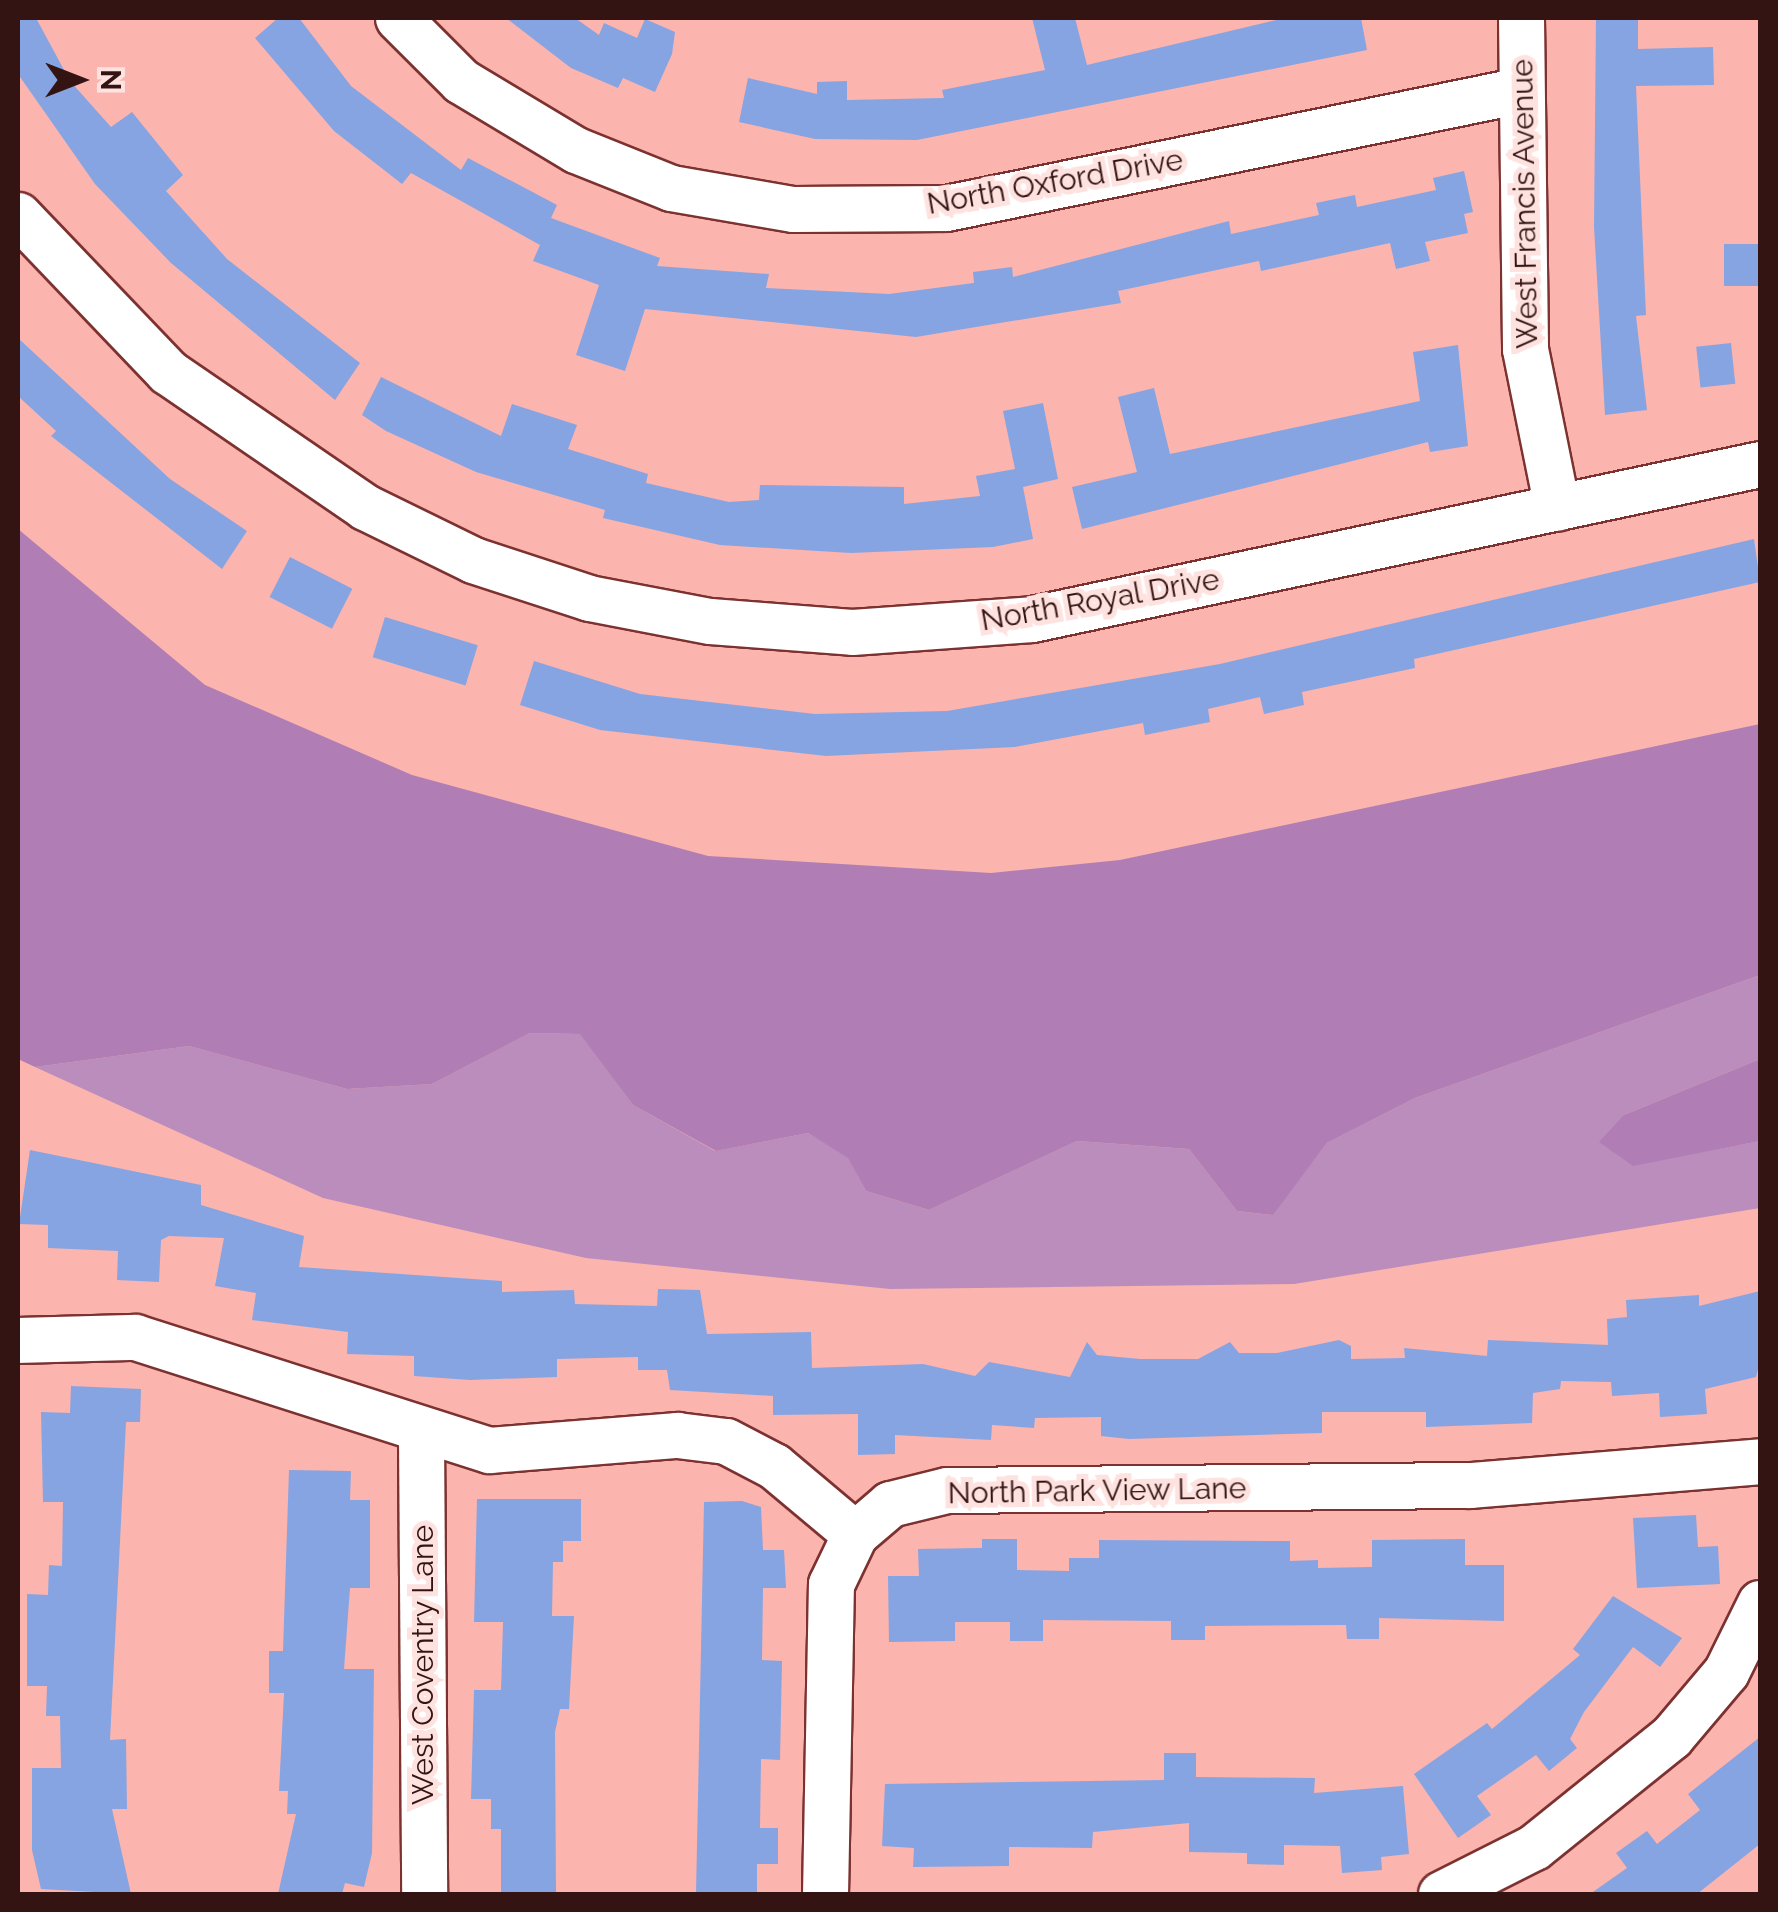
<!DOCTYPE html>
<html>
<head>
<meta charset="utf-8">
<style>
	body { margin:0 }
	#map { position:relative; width:1778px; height:1912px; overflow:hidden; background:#fbb4ae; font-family:Raleway,sans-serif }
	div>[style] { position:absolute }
	.green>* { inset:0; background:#ba8dbd }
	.forest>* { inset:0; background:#b07eb4 }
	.building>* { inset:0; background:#86a4e2; transform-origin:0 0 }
	.roads { filter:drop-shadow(2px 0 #7c3230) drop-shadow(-2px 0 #7c3230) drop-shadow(0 2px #7c3230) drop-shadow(0 -2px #7c3230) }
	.minor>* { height:45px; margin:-22.5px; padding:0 22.5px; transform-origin:22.5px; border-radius:22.5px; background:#fff }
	span { translate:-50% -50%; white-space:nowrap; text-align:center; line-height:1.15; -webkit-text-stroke:10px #fee2df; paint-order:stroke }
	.street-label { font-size:30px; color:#331412 }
	.frame { position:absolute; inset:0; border:20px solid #331412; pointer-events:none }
	.north { position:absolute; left:30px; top:30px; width:100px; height:100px; -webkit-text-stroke:8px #fee2df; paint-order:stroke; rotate:90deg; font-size:28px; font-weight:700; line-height:40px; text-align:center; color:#331412 }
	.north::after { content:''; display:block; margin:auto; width:35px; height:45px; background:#331412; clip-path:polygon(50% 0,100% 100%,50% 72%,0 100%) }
</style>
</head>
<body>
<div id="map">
	<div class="green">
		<div style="clip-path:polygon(1760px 975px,1760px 1059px,1624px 1115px,1633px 1165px,1760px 1141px,1760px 1208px,1294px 1284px,890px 1289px,586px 1258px,323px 1198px,35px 1067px,189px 1046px,347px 1089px,432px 1084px,530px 1033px,581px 1034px,633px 1105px,715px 1151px,808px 1133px,848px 1157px,866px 1191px,929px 1210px,1077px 1141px,1189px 1149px,1237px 1211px,1272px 1215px,1327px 1143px,1415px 1098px)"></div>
	</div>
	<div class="forest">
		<div style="clip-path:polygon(18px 529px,205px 685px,412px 775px,708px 856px,991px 873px,1120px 860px,1760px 724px,1760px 975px,1415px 1098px,1327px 1143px,1273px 1215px,1237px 1211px,1189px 1149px,1077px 1141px,929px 1210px,866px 1191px,848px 1158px,808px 1133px,716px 1151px,633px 1105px,580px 1034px,530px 1033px,432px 1084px,347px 1089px,189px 1046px,35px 1067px,18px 1059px)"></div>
		<div style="clip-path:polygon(1760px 1059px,1760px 1141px,1633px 1166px,1599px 1142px,1624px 1115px)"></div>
	</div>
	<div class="building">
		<div style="clip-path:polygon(18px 18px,36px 18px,70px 81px,111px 127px,132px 112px,183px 175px,166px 191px,227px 259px,360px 363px,335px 400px,171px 263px,95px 184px,18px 74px)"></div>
		<div style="clip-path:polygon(278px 18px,299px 18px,351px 86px,461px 170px,468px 158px,557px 205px,551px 218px,660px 258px,657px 266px,769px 274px,766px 288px,889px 294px,974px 283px,973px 272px,1012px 267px,1013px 277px,1229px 221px,1231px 234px,1319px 215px,1316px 203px,1355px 195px,1357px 207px,1436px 190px,1433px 178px,1464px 171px,1473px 212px,1464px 214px,1468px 233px,1425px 242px,1430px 261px,1396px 269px,1390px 243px,1261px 271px,1259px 261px,1118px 291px,1121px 303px,916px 337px,645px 309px,625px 371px,576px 355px,599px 285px,533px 261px,540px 245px,411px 173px,402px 184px,334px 131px,255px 38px)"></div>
		<div style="clip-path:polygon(506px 18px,575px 18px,599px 35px,604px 23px,637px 38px,645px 19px,675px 32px,672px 54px,655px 92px,623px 78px,618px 88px,571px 68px)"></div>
		<div style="clip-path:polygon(1032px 18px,1075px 18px,1087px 65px,1285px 18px,1361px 18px,1367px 50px,917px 140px,815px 139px,739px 122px,748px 78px,817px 94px,817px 82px,847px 81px,847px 100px,944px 98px,942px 90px,1045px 70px)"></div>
		<div style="clip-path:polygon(1596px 18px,1638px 18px,1638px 49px,1713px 47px,1714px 85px,1636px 86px,1646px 315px,1636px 316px,1647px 410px,1605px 415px,1594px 227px)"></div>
		<div style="left:1724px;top:244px;width:36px;height:42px"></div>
		<div style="clip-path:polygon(18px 338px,170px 479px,247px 531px,222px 569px,51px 436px,56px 431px,18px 396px)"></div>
		<div style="left:1731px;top:343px;width:41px;height:35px;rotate:84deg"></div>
		<div style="clip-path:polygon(1458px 345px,1468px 446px,1430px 452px,1428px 442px,1082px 529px,1072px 487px,1137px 472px,1118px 397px,1154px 388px,1170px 454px,1420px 401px,1413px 352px)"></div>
		<div style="clip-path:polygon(381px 377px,501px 436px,512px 404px,577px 425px,568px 449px,648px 474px,646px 483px,729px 502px,759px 500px,760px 485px,904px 487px,904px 504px,980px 496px,976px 476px,1015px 469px,1003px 411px,1043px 403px,1058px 479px,1023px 487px,1033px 539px,993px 547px,851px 553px,720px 545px,603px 518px,605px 510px,476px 472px,386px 431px,362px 415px)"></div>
		<div style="clip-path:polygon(1754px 539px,1760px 582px,1414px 659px,1415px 668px,1302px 692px,1304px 705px,1264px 714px,1260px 697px,1208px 709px,1210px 722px,1145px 735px,1143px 723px,1015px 747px,826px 756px,600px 730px,520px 705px,534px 661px,640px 694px,815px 714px,947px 711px,1220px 664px)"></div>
		<div style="left:290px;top:557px;width:70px;height:45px;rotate:27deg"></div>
		<div style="left:385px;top:617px;width:97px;height:42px;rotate:17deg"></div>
		<div style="clip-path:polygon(30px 1150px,201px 1185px,201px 1205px,304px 1236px,299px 1267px,502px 1281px,502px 1292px,574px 1290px,575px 1304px,657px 1306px,658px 1289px,700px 1290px,707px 1334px,811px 1332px,812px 1368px,923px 1364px,975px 1376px,989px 1362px,1070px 1377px,1087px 1342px,1097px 1355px,1140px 1359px,1198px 1359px,1230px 1342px,1239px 1353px,1277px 1353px,1339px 1340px,1351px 1346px,1351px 1359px,1405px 1358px,1404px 1348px,1487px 1356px,1488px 1340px,1608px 1345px,1607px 1319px,1627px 1317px,1626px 1300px,1699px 1295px,1699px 1306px,1760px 1291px,1760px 1362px,1756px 1377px,1705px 1389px,1707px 1414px,1660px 1417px,1659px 1393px,1612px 1396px,1611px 1382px,1561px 1381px,1560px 1389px,1533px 1393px,1532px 1423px,1426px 1427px,1426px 1412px,1322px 1412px,1322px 1433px,1129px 1439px,1101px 1436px,1101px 1417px,1035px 1418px,1034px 1428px,992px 1425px,991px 1440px,895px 1435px,895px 1454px,858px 1455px,858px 1414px,773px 1415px,773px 1396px,670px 1390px,667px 1370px,638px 1370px,638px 1357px,557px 1359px,557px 1377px,470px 1380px,414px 1376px,414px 1356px,347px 1354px,348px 1332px,252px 1320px,256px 1293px,215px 1286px,224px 1238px,169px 1236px,161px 1240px,159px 1282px,117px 1280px,118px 1251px,48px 1248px,48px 1225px,19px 1224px)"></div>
		<div style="clip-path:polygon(71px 1386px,141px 1389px,140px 1422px,126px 1422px,110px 1740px,126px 1739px,127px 1809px,112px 1809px,131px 1894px,41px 1889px,32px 1850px,32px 1768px,61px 1768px,60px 1716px,46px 1716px,47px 1686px,27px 1686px,27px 1594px,48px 1595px,49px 1565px,62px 1566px,63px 1502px,43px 1502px,41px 1412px,70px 1413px)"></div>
		<div style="clip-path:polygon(289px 1470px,351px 1471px,350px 1500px,370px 1500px,370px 1588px,350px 1588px,344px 1669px,374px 1669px,372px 1853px,364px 1887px,345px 1883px,342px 1894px,278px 1894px,296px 1814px,287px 1814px,288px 1791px,279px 1791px,284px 1693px,269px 1693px,269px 1651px,283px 1651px)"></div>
		<div style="clip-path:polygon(477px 1499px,581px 1499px,581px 1541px,563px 1541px,563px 1562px,553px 1562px,552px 1616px,574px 1616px,569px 1709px,560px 1709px,555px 1732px,556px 1894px,501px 1894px,501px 1829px,491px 1829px,491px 1799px,471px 1799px,474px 1690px,501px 1690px,503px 1622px,474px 1622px)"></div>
		<div style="clip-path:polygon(742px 1501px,761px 1507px,763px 1550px,784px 1550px,786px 1588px,763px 1588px,762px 1660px,782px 1661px,780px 1760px,761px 1759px,760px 1828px,778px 1828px,778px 1864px,757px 1864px,757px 1894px,696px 1894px,704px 1502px)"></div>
		<div style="clip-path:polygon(1696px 1515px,1698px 1547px,1718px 1546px,1720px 1584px,1637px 1588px,1633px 1518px)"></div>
		<div style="clip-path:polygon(982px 1539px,1017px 1539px,1017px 1570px,1069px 1571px,1069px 1558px,1099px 1558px,1099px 1540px,1290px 1541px,1290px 1561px,1318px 1560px,1318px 1568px,1372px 1567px,1372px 1540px,1465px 1539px,1465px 1565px,1504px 1565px,1504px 1621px,1379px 1618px,1379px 1639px,1347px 1639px,1346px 1625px,1205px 1626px,1205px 1640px,1171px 1640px,1171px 1621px,1043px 1620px,1043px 1641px,1010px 1641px,1010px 1622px,955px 1622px,955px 1641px,889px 1642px,888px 1576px,919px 1576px,918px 1549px,982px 1548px)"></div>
		<div style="clip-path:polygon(1613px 1596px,1682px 1638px,1660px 1667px,1633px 1647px,1584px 1712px,1570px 1739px,1577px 1748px,1549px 1771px,1536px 1755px,1477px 1796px,1491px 1815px,1458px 1838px,1414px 1774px,1487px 1723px,1492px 1729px,1580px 1655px,1573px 1649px)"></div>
		<div style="clip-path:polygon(1760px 1737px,1760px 1844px,1697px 1894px,1590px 1894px,1627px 1868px,1616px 1853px,1647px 1831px,1657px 1844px,1700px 1810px,1688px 1794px)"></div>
		<div style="clip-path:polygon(1164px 1753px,1196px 1753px,1196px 1777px,1315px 1778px,1314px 1793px,1403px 1786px,1409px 1854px,1381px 1857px,1382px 1870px,1342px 1873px,1340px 1846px,1284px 1845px,1284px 1865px,1247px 1864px,1247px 1853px,1189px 1852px,1189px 1823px,1093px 1832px,1092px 1848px,1009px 1847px,1009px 1866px,913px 1867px,914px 1848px,882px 1846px,885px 1784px,1164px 1780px)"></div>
	</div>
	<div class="roads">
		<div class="minor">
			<div style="left:398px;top:18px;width:89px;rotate:45deg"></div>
			<div style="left:461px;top:81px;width:134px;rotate:31deg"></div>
			<div style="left:576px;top:150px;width:102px;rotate:21.8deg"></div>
			<div style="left:671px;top:188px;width:124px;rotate:9.8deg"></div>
			<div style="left:793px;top:209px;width:153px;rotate:-0.4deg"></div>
			<div style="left:946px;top:208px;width:587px;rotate:-11.6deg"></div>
			<div style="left:1521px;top:18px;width:331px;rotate:89.3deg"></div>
			<div style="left:1525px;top:349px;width:162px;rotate:78.6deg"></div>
			<div style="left:18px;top:215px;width:217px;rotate:46.3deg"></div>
			<div style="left:168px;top:372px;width:239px;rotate:34.4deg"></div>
			<div style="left:365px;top:507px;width:120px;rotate:26.1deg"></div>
			<div style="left:473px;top:560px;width:122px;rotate:18.1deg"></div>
			<div style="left:589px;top:598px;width:123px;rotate:10.8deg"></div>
			<div style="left:710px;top:621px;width:142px;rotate:4.4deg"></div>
			<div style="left:852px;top:632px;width:180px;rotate:-4.1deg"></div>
			<div style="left:1032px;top:619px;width:744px;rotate:-12.02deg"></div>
			<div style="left:18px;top:1340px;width:117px;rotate:-1.5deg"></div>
			<div style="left:135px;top:1337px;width:372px;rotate:17.7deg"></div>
			<div style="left:489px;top:1450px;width:189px;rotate:-4.6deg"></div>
			<div style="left:677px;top:1435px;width:49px;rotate:7deg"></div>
			<div style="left:726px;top:1441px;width:54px;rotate:27.5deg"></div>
			<div style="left:774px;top:1466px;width:106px;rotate:40deg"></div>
			<div style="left:855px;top:1534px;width:46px;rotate:-40.6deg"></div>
			<div style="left:890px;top:1504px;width:59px;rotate:-13.8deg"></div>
			<div style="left:947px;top:1490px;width:523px;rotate:-0.55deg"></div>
			<div style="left:1470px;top:1485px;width:291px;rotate:-4.7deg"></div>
			<div style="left:421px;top:1435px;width:459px;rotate:89.6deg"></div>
			<div style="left:825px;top:1894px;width:310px;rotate:-88.9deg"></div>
			<div style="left:831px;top:1584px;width:55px;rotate:-64.4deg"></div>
			<div style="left:1441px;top:1894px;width:104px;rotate:-26.8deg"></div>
			<div style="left:1534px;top:1847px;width:176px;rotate:-38.8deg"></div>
			<div style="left:1671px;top:1737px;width:85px;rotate:-49.8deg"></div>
			<div style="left:1726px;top:1672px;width:77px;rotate:-63.8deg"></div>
		</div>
	</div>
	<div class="street-label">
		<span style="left:1055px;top:182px;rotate:-10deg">North Oxford Drive</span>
		<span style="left:1525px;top:204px;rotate:-91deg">West Francis Avenue</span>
		<span style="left:1100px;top:600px;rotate:-10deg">North Royal Drive</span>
		<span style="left:1097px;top:1491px;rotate:-1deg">North Park View Lane</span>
		<span style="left:423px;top:1665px;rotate:-90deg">West Coventry Lane</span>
	</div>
	<div class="frame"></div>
	<div class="north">N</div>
</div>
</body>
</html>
